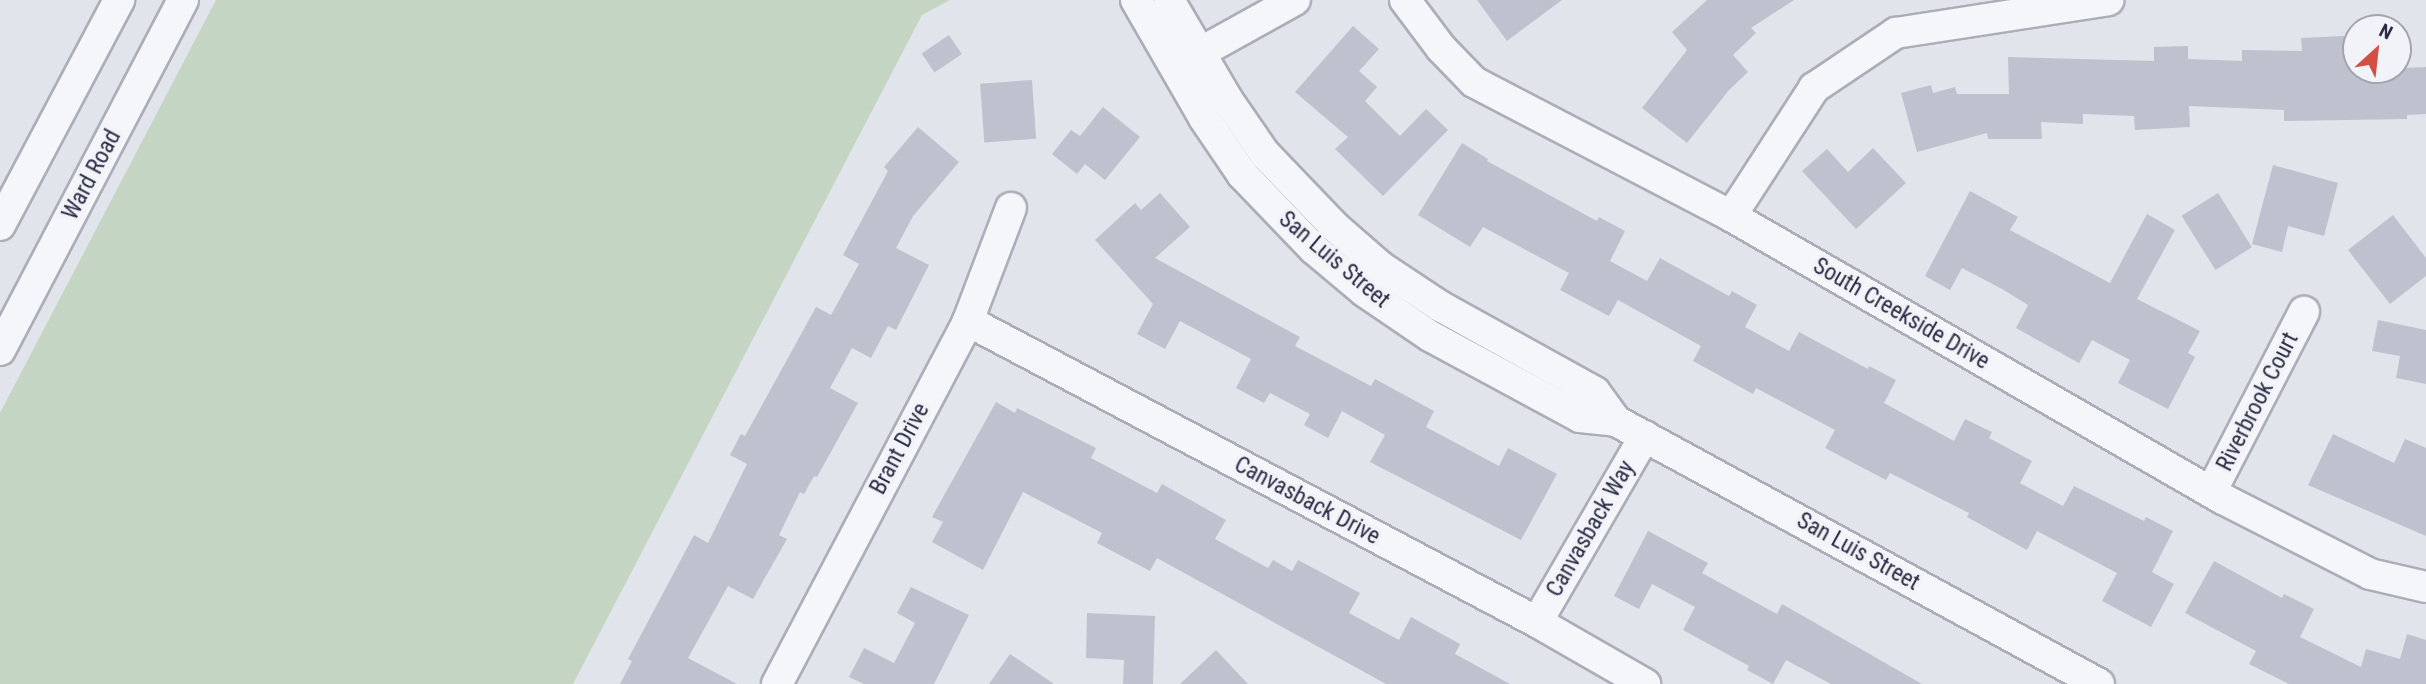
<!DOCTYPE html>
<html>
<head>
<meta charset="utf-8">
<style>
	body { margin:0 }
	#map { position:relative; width:2426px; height:684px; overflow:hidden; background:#e2e4eb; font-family:"Roboto Condensed",sans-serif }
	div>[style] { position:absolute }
	.green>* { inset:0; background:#c4d5c3 }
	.building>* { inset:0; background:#bfc1ce; transform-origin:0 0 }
	.roads { filter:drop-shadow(2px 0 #abadb9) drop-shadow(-2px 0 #abadb9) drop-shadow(0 2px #abadb9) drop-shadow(0 -2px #abadb9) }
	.minor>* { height:30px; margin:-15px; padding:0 15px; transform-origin:15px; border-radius:15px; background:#f5f6f9 }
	span { translate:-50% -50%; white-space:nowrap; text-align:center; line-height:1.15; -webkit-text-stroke:7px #f2f3f8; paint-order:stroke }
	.street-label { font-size:23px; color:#2a2d44 }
	.north { position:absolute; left:2342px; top:14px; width:70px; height:70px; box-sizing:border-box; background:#f2f3f8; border:2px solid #a2a4b0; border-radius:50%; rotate:27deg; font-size:19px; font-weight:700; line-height:28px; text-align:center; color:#2a2d44 }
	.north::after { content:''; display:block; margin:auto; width:24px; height:32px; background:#d34f45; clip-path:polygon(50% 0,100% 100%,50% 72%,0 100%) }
</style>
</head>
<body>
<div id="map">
	<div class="green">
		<div style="clip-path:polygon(216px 0,950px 0,922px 15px,573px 684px,0 684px,0 413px)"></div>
	</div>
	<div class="building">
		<div style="clip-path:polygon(1477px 0,1562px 0,1507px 41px)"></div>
		<div style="clip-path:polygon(1707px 0,1794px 0,1751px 28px,1756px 33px,1733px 55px,1748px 72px,1729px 90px,1687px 143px,1642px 108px,1687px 50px,1672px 32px)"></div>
		<div style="clip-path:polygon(1353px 26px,1379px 49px,1359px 71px,1377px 87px,1365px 101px,1400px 136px,1426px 109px,1448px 130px,1383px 196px,1335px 149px,1348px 137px,1295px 92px)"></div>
		<div style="left:949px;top:35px;width:23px;height:33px;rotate:56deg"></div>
		<div style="clip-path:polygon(2342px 36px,2356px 36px,2356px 70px,2426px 67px,2426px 114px,2407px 115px,2407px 119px,2284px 121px,2284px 110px,2189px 106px,2190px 127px,2135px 130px,2134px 116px,2083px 114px,2083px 124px,2041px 122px,2042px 139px,1988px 139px,1987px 133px,1917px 152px,1901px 93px,1931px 85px,1933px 93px,1955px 87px,1957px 94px,2009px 94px,2008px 57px,2154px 61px,2154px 47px,2188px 46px,2188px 59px,2242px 61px,2242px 50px,2302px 51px,2301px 38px)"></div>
		<div style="left:1032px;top:80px;width:59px;height:52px;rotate:86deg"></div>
		<div style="clip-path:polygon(1103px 107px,1140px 137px,1105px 180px,1085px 164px,1077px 174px,1052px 154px,1071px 130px,1080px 136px)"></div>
		<div style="clip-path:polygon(918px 127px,959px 162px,913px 216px,896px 248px,929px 265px,896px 330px,888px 326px,871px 358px,852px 348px,830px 388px,858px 403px,817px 477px,814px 476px,804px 494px,800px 492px,779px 535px,787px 539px,753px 599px,728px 586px,688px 658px,737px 684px,620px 684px,632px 661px,628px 659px,694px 535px,708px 543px,747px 464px,730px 455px,741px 434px,745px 436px,816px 307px,831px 315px,859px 264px,843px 255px,888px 171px,884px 167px)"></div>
		<div style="clip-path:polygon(1462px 143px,1488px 159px,1487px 161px,1597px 221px,1599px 217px,1625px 231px,1610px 261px,1647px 281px,1660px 258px,1729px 296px,1732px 291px,1757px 305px,1745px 327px,1789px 351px,1799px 332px,1868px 369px,1869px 366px,1896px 380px,1884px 403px,1954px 441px,1965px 419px,1992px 432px,1989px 438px,2032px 461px,2020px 483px,2063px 506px,2074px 486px,2144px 521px,2146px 517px,2173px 531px,2152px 572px,2174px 584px,2151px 627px,2102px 601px,2117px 573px,2037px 531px,2027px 550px,1967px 517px,1969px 513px,1890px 473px,1886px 480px,1825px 448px,1835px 430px,1756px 388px,1753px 394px,1693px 361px,1701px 346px,1618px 300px,1609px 316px,1560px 290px,1569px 273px,1483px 227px,1470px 247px,1418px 215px)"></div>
		<div style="clip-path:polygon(1873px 148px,1906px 183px,1856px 229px,1802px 171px,1827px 149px,1848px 172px)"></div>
		<div style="clip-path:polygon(2273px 165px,2338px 183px,2324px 236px,2288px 226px,2282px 252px,2252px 244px)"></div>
		<div style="clip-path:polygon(1970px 191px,2018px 217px,2010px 230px,2110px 283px,2147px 214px,2175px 230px,2137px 299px,2200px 331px,2188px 353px,2195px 357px,2168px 409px,2118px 383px,2130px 360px,2092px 340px,2079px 363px,2016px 328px,2028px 305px,2002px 289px,1962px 268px,1950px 290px,1925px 276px)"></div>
		<div style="clip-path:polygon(1160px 193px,1190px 227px,1155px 258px,1300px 337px,1295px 346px,1371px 386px,1375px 379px,1434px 411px,1426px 427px,1499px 466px,1508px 448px,1557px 474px,1521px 540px,1370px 462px,1385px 435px,1342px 411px,1328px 438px,1304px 425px,1310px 414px,1270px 393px,1264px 403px,1236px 388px,1251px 359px,1180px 321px,1165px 349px,1137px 334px,1153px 304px,1095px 240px,1135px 203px,1141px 210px)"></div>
		<div style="left:2218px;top:193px;width:64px;height:43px;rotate:58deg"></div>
		<div style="clip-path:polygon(2393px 215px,2426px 258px,2426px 276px,2390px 304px,2348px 250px)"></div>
		<div style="clip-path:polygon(2378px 320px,2426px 330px,2426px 384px,2396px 378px,2400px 356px,2372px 351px)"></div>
		<div style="clip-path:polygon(996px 402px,1015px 413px,1017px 408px,1096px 448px,1091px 458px,1157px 493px,1162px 484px,1226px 520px,1215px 539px,1268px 568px,1273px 560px,1292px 571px,1298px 560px,1360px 593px,1349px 613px,1399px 640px,1411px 617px,1460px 644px,1455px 654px,1510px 684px,1386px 684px,1157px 558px,1150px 571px,1097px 543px,1102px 533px,1023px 492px,983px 570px,932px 542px,943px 522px,932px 517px)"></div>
		<div style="clip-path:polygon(2333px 434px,2394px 463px,2405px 439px,2426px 448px,2426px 536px,2308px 485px)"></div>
		<div style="clip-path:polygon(1648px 531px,1708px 563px,1702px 573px,1777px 614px,1782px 604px,1922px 684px,1831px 684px,1786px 660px,1773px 684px,1747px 670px,1749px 666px,1683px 630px,1695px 607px,1652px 584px,1639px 609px,1614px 596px)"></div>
		<div style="clip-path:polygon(2214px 561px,2282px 598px,2284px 594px,2314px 609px,2300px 637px,2361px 667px,2366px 649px,2400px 659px,2407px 634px,2426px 640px,2426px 684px,2289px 684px,2249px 664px,2256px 651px,2185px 613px)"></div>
		<div style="clip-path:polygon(911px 587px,969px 615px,934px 684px,864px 684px,849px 677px,864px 648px,894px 663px,915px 623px,897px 613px)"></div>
		<div style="clip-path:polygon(1087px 613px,1155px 616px,1153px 684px,1123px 684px,1124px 660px,1086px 658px)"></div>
		<div style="clip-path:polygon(1216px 650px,1248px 684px,1180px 684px)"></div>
		<div style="clip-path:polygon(1010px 654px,1054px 684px,989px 684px)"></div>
	</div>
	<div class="roads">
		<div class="minor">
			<div style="left:1136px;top:0;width:136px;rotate:60deg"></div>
			<div style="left:1204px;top:118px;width:68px;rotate:55.8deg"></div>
			<div style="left:1242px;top:174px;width:104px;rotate:46.2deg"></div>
			<div style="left:1314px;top:249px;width:65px;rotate:40deg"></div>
			<div style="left:1364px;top:291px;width:80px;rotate:34.3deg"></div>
			<div style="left:1430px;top:336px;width:170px;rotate:28.4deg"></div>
			<div style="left:1580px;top:417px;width:36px;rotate:6deg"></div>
			<div style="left:1616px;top:421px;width:550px;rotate:28.57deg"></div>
			<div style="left:1169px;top:0;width:115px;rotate:59.6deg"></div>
			<div style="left:1227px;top:99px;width:67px;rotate:55.4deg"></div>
			<div style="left:1265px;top:154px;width:100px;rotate:46.2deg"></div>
			<div style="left:1334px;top:226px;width:62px;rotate:41.1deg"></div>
			<div style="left:1381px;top:267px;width:71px;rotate:33.5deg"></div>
			<div style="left:1440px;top:306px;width:177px;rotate:29deg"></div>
			<div style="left:1595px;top:392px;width:36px;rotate:54deg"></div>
			<div style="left:1405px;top:0;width:60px;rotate:53.1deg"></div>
			<div style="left:1441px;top:48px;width:47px;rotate:45.9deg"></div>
			<div style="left:1474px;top:82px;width:290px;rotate:27.5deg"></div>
			<div style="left:1731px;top:216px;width:568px;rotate:29.91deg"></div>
			<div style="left:2223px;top:499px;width:165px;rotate:27deg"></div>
			<div style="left:2370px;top:574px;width:57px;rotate:13.1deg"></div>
			<div style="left:1183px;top:62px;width:128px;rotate:-29deg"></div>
			<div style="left:1731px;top:216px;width:153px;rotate:-57deg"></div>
			<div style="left:1814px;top:88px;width:99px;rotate:-33.9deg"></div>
			<div style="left:1896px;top:33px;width:215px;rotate:-8.8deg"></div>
			<div style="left:0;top:225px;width:255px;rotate:-62.1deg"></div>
			<div style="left:968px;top:321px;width:644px;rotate:27.88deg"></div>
			<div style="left:1537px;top:622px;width:125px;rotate:29.9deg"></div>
			<div style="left:0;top:350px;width:395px;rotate:-62.4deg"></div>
			<div style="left:2211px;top:492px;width:203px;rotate:-62.7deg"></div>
			<div style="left:1537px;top:622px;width:215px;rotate:-59.9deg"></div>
			<div style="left:777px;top:684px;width:410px;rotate:-62.2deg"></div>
			<div style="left:968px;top:321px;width:121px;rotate:-69.2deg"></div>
		</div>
	</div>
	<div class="street-label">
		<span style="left:92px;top:175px;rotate:-62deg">Ward Road</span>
		<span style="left:1334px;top:260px;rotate:40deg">San Luis Street</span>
		<span style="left:1901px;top:314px;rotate:30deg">South Creekside Drive</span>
		<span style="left:2258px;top:402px;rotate:-63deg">Riverbrook Court</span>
		<span style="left:900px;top:449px;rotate:-62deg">Brant Drive</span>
		<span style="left:1307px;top:501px;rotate:28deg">Canvasback Drive</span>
		<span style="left:1591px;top:529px;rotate:-60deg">Canvasback Way</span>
		<span style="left:1858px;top:552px;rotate:29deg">San Luis Street</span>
	</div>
	<div class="north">N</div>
</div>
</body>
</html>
